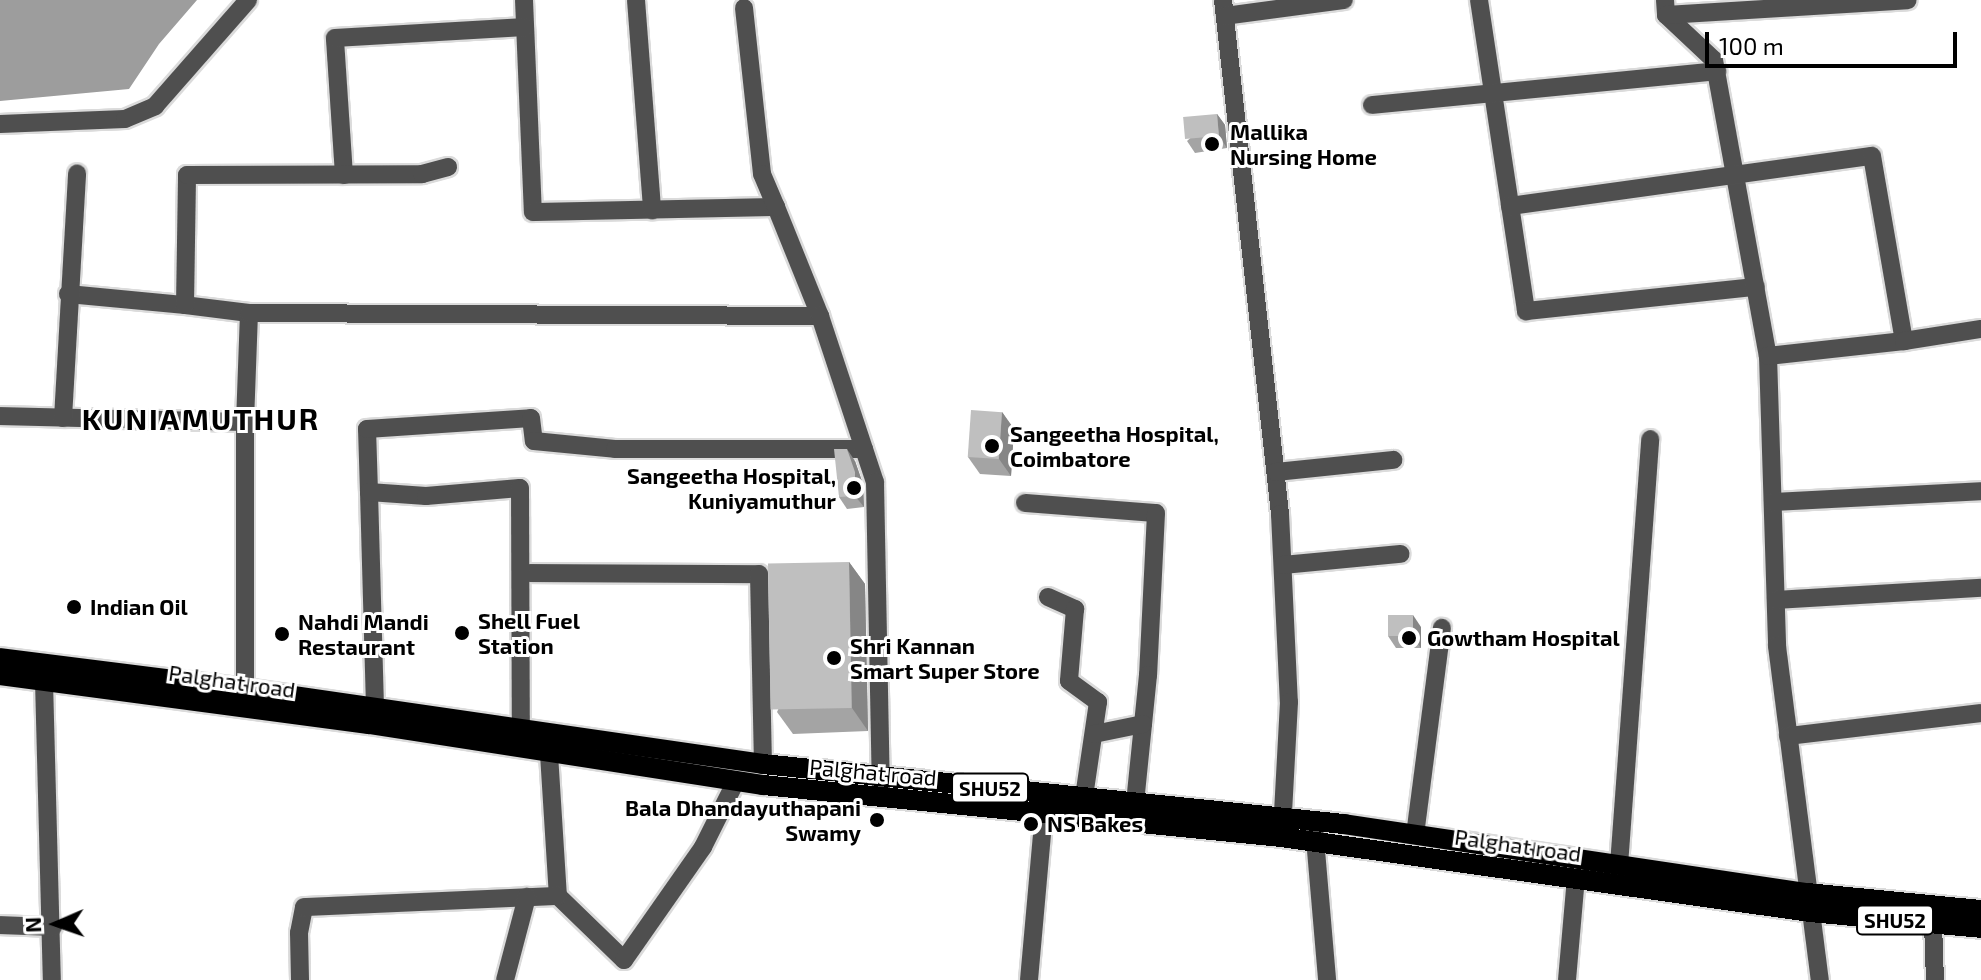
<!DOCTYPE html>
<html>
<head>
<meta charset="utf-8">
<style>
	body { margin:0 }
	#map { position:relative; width:1981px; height:980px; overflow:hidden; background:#fff; font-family:"Exo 2",sans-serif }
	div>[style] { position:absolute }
	.water>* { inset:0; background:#9d9d9d }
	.roads { filter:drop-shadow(2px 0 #dbdbdb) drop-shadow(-2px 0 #dbdbdb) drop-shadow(0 2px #dbdbdb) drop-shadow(0 -2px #dbdbdb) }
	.minor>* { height:18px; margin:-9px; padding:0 9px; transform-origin:9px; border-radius:9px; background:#4f4f4f }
	.major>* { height:20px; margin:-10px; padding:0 10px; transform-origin:10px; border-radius:10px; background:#000 }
	.wall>* { inset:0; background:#a4a4a4 }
	.shaded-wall>* { inset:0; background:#868686 }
	.building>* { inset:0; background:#bfbfbf; transform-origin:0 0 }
	.dots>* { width:22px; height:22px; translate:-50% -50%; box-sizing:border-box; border:4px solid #fff; border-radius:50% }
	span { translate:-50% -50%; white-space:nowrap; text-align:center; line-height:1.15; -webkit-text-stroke:6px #fff; paint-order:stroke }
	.shield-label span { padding:2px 6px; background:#fff; border:2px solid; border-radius:6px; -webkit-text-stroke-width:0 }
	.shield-label { font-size:20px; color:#000; font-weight:700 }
	.poi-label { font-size:22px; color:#000; font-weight:700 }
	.left { translate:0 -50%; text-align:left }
	.right { translate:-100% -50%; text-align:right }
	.street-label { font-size:22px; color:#000 }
	.district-label { font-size:30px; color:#000; font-weight:700; letter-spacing:2px }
	.north { position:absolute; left:16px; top:884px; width:80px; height:80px; -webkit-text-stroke:6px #fff; paint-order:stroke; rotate:268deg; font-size:22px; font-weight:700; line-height:32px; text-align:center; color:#000 }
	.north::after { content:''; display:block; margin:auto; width:28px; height:36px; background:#000; clip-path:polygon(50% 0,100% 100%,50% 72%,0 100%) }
	.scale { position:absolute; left:1705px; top:32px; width:252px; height:36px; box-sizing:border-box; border:4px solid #000; border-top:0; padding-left:10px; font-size:24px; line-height:28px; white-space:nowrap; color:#000; -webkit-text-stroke:6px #fff; paint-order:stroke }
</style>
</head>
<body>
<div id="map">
	<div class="water">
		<div style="clip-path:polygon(0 0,197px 0,159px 44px,129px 89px,0 101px)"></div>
	</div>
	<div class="roads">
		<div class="minor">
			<div style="left:524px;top:0;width:212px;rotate:87.6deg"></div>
			<div style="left:533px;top:212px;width:243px;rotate:-1.2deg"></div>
			<div style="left:776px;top:207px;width:118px;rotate:68deg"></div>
			<div style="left:636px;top:0;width:211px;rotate:85.6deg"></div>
			<div style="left:1223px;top:0;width:517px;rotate:83.67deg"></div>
			<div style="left:1280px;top:514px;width:188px;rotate:87.3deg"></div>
			<div style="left:1289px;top:702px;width:128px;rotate:93.1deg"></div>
			<div style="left:1479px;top:0;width:315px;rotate:81.4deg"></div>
			<div style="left:1526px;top:311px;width:231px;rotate:-6deg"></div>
			<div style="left:1665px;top:0;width:15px;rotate:86deg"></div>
			<div style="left:1666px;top:15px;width:66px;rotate:43.2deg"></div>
			<div style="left:1714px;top:60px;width:301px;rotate:79.7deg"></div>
			<div style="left:1768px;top:356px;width:290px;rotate:88.2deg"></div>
			<div style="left:1777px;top:646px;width:337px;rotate:82.7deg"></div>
			<div style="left:744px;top:8px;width:167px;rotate:83.8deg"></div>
			<div style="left:762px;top:174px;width:36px;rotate:67deg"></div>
			<div style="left:1666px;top:15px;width:242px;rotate:-3.5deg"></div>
			<div style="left:1225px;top:16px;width:120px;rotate:-7.7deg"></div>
			<div style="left:1372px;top:105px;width:347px;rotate:-5.6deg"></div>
			<div style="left:0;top:124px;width:125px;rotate:-2.3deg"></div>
			<div style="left:125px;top:119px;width:33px;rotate:-23deg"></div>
			<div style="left:155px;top:106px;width:141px;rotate:-48.7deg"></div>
			<div style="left:344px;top:175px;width:137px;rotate:-93.8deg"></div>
			<div style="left:335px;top:38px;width:190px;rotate:-3.3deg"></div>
			<div style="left:1510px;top:206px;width:365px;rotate:-7.9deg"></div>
			<div style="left:1872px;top:156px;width:188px;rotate:80.2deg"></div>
			<div style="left:1904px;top:341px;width:137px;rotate:173.7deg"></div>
			<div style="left:68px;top:294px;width:118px;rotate:5.4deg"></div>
			<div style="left:249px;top:313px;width:64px;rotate:-172.9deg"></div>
			<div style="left:185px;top:305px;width:130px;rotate:-89.1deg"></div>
			<div style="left:187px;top:175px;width:235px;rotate:-0.2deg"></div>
			<div style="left:422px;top:174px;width:27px;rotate:-15deg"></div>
			<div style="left:1904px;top:341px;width:78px;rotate:-8.9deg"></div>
			<div style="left:0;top:416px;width:245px;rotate:1.4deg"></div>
			<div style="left:63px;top:418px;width:245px;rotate:-86.7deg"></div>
			<div style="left:1276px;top:472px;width:118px;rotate:-5.9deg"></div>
			<div style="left:369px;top:492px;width:63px;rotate:-91.8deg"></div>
			<div style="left:367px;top:429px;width:164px;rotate:-3.8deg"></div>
			<div style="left:531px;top:418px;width:23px;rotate:83deg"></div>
			<div style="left:534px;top:441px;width:81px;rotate:5.6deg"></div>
			<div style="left:615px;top:449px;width:249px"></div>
			<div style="left:1773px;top:502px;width:208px;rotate:-3deg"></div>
			<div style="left:1025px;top:503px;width:131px;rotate:4.4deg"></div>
			<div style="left:1156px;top:513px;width:162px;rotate:92.8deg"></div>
			<div style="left:1148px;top:675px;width:129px;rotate:95.8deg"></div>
			<div style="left:1283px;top:565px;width:118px;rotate:-5.4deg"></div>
			<div style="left:530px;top:573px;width:229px;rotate:0.3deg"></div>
			<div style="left:759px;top:574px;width:190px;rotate:88.8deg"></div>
			<div style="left:1048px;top:597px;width:30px;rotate:24deg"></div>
			<div style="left:1075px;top:609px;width:72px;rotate:94.8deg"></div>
			<div style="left:1069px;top:681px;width:36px;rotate:36deg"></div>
			<div style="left:1098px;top:702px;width:96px;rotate:98.4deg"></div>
			<div style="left:1776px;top:600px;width:205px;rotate:-3.4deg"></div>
			<div style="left:44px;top:681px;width:299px;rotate:88.5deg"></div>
			<div style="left:245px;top:689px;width:267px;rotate:-90deg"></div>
			<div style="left:245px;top:422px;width:109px;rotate:-87.9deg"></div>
			<div style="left:249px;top:313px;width:571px;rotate:0.3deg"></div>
			<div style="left:820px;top:316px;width:175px;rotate:71.7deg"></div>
			<div style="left:875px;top:482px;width:307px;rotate:88.9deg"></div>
			<div style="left:375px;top:707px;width:215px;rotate:-91.6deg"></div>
			<div style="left:369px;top:492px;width:57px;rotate:4deg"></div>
			<div style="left:426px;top:496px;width:94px;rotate:-4.9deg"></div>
			<div style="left:520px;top:488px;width:240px;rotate:89.8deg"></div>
			<div style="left:1094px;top:734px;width:50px;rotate:-11.5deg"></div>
			<div style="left:1788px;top:736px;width:194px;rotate:-6.8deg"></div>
			<div style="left:549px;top:754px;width:142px;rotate:86.4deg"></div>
			<div style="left:558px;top:896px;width:92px;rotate:44.1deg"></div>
			<div style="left:624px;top:960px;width:138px;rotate:-55deg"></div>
			<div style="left:703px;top:847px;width:74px;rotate:-63.4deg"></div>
			<div style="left:1314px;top:827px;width:154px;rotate:85.1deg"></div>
			<div style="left:1415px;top:835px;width:209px;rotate:-82.6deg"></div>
			<div style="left:1619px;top:865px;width:427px;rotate:-85.8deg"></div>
			<div style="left:1933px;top:923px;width:57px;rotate:88deg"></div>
			<div style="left:0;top:925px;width:53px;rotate:2.2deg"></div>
			<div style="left:300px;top:980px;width:47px;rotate:-91.2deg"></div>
			<div style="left:299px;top:933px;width:26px;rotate:-79deg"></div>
			<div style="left:304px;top:907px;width:254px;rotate:-2.5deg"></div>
			<div style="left:505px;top:980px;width:86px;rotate:-75.2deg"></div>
			<div style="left:1029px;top:980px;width:182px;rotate:-84.9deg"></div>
			<div style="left:1567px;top:980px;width:102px;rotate:-85deg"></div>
		</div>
		<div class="major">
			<div style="left:0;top:658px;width:247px;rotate:7.2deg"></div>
			<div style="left:245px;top:689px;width:523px;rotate:8.24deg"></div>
			<div style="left:763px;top:764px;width:584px;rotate:5.9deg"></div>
			<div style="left:1344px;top:824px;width:468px;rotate:8.5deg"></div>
			<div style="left:1807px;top:893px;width:175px;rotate:5.6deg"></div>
			<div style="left:0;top:675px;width:372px;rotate:7.6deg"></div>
			<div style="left:369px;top:724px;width:399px;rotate:8.8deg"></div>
			<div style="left:763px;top:785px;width:521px;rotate:5.73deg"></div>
			<div style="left:1281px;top:837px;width:534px;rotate:8.07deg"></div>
			<div style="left:1810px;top:912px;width:172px;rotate:5.3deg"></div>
		</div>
	</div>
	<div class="wall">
		<div style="clip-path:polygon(1217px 114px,1225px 125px,1227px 148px,1195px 153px,1187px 141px)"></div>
		<div style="clip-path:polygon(1002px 412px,1014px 429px,1011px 476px,980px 474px,968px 457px)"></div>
		<div style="clip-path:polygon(855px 461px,863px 484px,864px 507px,847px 509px,839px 497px)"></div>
		<div style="clip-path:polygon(849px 562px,865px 584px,868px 731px,793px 734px,777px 712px)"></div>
		<div style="clip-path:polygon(1421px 627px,1421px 648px,1396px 648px,1388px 636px)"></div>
	</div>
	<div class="shaded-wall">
		<div style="clip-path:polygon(1217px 114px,1225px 125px,1227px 148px,1219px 136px)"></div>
		<div style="clip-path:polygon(1002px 412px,1014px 429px,1011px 476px,999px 459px)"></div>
		<div style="clip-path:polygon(847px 449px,855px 461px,863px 484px,864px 507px,855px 496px)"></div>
		<div style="clip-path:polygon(849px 562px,865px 584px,868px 731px,852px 708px)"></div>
		<div style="clip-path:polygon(1413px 615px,1421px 627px,1421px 648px,1413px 637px)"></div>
	</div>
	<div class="building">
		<div style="left:1217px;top:114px;width:22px;height:34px;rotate:85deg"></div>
		<div style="left:971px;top:410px;width:31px;height:47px;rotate:4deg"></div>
		<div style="clip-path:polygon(834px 449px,847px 449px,855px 472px,855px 496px,839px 497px)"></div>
		<div style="left:849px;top:562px;width:146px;height:81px;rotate:89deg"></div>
		<div style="left:1388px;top:615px;width:25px;height:21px"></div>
	</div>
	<div class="dots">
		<div style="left:1212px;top:144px;background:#000"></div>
		<div style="left:992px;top:446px;background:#000"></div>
		<div style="left:854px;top:488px;background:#000"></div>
		<div style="left:74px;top:607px;background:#000"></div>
		<div style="left:462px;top:633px;background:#000"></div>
		<div style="left:282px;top:634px;background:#000"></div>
		<div style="left:1409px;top:638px;background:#000"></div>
		<div style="left:834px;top:658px;background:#000"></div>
		<div style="left:877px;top:820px;background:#000"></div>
		<div style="left:1031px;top:824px;background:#000"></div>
	</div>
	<div class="shield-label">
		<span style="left:990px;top:788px">SHU52</span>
		<span style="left:1895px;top:920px">SHU52</span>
	</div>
	<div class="poi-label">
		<span class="left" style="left:1230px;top:144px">Mallika<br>Nursing Home</span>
		<span class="left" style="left:1010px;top:446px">Sangeetha Hospital,<br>Coimbatore</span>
		<span class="right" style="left:836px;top:488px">Sangeetha Hospital,<br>Kuniyamuthur</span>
		<span class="left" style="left:90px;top:607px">Indian Oil</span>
		<span class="left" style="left:478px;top:633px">Shell Fuel<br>Station</span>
		<span class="left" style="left:298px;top:634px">Nahdi Mandi<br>Restaurant</span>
		<span class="left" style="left:1427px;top:638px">Gowtham Hospital</span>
		<span class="left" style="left:850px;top:658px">Shri Kannan<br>Smart Super Store</span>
		<span class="right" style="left:861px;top:820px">Bala Dhandayuthapani<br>Swamy</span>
		<span class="left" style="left:1047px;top:824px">NS Bakes</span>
	</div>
	<div class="street-label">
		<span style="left:232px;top:681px;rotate:8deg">Palghat road</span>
		<span style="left:873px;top:772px;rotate:5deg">Palghat road</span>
		<span style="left:1518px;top:845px;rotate:8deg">Palghat road</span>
	</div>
	<div class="district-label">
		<span style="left:201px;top:418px">KUNIAMUTHUR</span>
	</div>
	<div class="north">N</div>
	<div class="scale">100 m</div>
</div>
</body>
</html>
